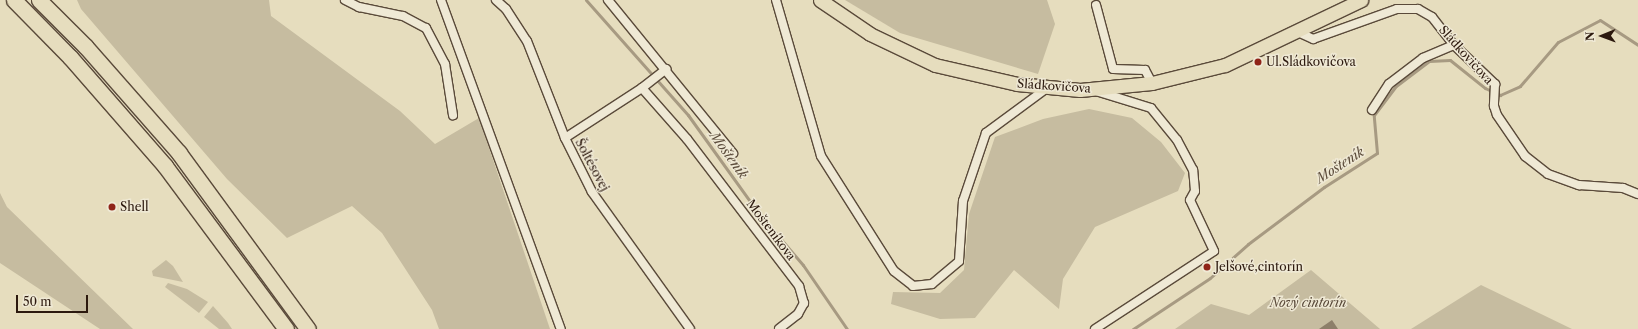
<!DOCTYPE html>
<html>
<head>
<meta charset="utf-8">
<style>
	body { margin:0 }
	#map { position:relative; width:1638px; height:329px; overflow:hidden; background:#e6ddbe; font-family:"Libre Caslon Text",serif }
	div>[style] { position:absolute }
	.green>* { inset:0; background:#c6bca0 }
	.stream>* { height:3px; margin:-1.5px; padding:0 1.5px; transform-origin:1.5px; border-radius:1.5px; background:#a79a82 }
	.building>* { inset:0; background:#8d7f6a }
	.roads { filter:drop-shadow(1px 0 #5a4a3a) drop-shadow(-1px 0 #5a4a3a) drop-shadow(0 1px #5a4a3a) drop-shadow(0 -1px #5a4a3a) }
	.minor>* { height:8px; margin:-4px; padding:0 4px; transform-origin:4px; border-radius:4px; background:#efe9d5 }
	.primary>* { height:13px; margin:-6.5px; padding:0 6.5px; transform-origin:6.5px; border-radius:6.5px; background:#e6ddbe }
	.motorway>* { height:15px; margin:-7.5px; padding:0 7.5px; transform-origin:7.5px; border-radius:7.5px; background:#e6ddbe }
	.dots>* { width:11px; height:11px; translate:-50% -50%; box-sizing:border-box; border:2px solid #efe9d5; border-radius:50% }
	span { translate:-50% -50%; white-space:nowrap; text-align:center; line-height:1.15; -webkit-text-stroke:3px #efe9d5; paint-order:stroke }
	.street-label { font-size:12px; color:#2c190e }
	.poi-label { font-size:12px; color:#2c190e }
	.left { translate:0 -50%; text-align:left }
	.park-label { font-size:12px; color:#5a4a3a; font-style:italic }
	.water-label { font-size:13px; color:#5d4d3c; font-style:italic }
	.north { position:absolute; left:1582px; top:16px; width:40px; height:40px; -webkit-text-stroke:3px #efe9d5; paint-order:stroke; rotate:269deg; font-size:11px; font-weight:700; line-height:16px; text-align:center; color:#2c190e }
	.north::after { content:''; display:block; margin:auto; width:14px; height:18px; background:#2c190e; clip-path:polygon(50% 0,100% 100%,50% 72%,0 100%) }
	.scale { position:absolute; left:16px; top:295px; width:72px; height:18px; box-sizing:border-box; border:2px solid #2c190e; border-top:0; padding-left:5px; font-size:12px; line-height:14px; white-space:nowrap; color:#2c190e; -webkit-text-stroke:3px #efe9d5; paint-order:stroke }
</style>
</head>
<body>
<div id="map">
	<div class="green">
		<div style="clip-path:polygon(77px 0,269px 0,271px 16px,400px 111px,435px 144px,479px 118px,550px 329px,439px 329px,432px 310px,382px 233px,352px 206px,287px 238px,227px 179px,81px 9px)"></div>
		<div style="clip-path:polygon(845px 0,1047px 0,1055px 24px,1038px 74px,900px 33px)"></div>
		<div style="clip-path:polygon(1089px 109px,1132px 118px,1161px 142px,1185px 173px,1178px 191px,1095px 227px,1063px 279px,1059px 309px,1014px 270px,975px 318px,940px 319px,891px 304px,893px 292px,940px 293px,964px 270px,969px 214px,995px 137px,1043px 119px)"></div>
		<div style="clip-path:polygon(0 193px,7px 207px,133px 329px,100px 329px,0 263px)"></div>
		<div style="clip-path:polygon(166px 260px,173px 266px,183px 282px,153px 276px,152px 271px)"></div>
		<div style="clip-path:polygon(1311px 270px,1380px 329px,1175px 329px,1211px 304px,1249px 315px)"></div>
		<div style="clip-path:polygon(168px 283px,187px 289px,208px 302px,199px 313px,165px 287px)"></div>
		<div style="clip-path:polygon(1481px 285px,1572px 329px,1411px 329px)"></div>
		<div style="clip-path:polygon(213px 306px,228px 323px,232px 329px,219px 329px,204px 317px)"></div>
	</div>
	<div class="stream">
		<div style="left:586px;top:0;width:154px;rotate:48.4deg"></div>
		<div style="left:688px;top:115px;width:118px;rotate:54.3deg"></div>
		<div style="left:757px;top:211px;width:71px;rotate:49.6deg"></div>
		<div style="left:803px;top:265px;width:78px;rotate:55.5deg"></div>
		<div style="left:1133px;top:329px;width:92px;rotate:-33.5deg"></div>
		<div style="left:1210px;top:278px;width:51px;rotate:-41.8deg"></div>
		<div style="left:1248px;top:244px;width:95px;rotate:-36.9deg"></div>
		<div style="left:1324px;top:187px;width:63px;rotate:-32.7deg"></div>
		<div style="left:1377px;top:153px;width:38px;rotate:-95deg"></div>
		<div style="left:1374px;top:115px;width:36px;rotate:-53deg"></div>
		<div style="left:1396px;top:86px;width:41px;rotate:-37.1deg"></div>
		<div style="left:1429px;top:61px;width:21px;rotate:-3deg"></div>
		<div style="left:1450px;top:60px;width:45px;rotate:38.7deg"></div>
		<div style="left:1485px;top:88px;width:17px;rotate:25deg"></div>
		<div style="left:1500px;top:95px;width:22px;rotate:-24deg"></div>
		<div style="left:1520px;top:86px;width:58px;rotate:-49.2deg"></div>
		<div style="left:1558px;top:42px;width:47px;rotate:-27.6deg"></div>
		<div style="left:1600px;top:20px;width:45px;rotate:33.3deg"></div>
	</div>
	<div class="building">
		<div style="clip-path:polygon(1332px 320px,1338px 329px,1319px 329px)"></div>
	</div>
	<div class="roads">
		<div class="minor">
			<div style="left:345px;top:0;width:16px;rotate:27deg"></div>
			<div style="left:359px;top:7px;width:45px;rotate:11.6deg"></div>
			<div style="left:403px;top:16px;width:26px;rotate:28deg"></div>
			<div style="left:426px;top:28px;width:41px;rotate:62.2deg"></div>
			<div style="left:445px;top:64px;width:52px;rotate:81.1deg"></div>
			<div style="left:441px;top:0;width:350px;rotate:70deg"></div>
			<div style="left:496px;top:0;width:13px;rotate:42deg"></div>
			<div style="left:506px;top:9px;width:38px;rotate:57deg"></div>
			<div style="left:527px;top:41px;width:104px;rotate:68.6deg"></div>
			<div style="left:565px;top:138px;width:60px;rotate:63.4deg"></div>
			<div style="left:592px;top:192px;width:168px;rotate:54.4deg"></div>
			<div style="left:608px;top:0;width:198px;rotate:50.8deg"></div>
			<div style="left:776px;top:0;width:162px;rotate:73.9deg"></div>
			<div style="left:821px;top:156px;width:136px;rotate:57.6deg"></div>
			<div style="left:894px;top:271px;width:24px;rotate:38deg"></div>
			<div style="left:913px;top:286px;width:19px;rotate:-6deg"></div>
			<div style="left:932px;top:284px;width:35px;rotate:-40deg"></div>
			<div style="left:959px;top:261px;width:60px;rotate:-86.2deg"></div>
			<div style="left:963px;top:201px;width:72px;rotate:-71.3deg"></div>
			<div style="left:986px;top:133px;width:76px;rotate:-36.4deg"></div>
			<div style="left:1096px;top:5px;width:66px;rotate:75.1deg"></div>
			<div style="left:1113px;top:69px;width:32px;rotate:2deg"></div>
			<div style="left:1145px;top:70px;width:15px;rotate:62deg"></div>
			<div style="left:1298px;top:32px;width:17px;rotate:25deg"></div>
			<div style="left:1313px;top:39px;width:89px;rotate:-19.7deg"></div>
			<div style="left:1397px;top:9px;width:21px"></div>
			<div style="left:1418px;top:9px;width:16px;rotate:30deg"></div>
			<div style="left:1432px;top:17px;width:36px;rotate:52deg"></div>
			<div style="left:1454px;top:45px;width:57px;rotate:43.6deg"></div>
			<div style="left:1495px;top:84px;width:22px;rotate:93deg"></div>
			<div style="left:1494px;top:106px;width:9px;rotate:72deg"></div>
			<div style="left:1497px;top:115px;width:50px;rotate:55.7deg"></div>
			<div style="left:1525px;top:156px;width:29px;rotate:38deg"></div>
			<div style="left:1548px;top:174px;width:33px;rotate:20deg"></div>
			<div style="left:1579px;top:185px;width:44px;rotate:3.9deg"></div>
			<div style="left:1623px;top:188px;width:16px;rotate:22deg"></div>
			<div style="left:642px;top:88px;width:31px;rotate:-38deg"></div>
			<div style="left:1372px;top:110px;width:31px;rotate:-57deg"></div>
			<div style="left:1389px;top:84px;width:43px;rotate:-37.4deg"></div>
			<div style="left:1423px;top:58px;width:34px;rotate:-23deg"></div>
			<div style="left:565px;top:138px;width:92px;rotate:-33deg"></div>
			<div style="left:642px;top:88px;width:68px;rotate:48.6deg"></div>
			<div style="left:687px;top:139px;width:185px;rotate:52.7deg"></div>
			<div style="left:799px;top:286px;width:18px;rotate:74deg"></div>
			<div style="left:804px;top:303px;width:13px;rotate:119deg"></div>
			<div style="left:798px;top:314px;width:24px;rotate:142deg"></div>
			<div style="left:1095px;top:329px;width:142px;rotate:-33.2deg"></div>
			<div style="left:1214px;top:251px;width:56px;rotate:-115.2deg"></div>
			<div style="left:1190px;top:200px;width:10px;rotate:-61deg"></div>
			<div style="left:1195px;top:191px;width:21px;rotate:-95deg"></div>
			<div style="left:1193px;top:170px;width:34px;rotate:-118deg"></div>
			<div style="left:1177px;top:140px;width:41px;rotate:-129.1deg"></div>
			<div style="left:1151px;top:108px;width:58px;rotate:-162.8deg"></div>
		</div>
		<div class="primary">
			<div style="left:820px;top:0;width:60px;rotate:34.2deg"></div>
			<div style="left:870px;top:34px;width:72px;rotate:25.5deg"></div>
			<div style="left:935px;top:65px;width:84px;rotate:13deg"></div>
			<div style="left:1017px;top:84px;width:63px;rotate:5.4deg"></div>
			<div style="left:1080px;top:90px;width:72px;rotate:-5.6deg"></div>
			<div style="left:1152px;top:83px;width:75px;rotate:-13.9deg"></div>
			<div style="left:1225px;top:65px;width:151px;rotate:-25.5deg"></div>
		</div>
		<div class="motorway">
			<div style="left:14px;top:0;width:80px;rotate:45.5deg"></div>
			<div style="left:70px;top:57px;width:145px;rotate:48.9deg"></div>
			<div style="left:165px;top:166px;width:203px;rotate:53.4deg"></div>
			<div style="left:39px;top:0;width:66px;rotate:45deg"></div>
			<div style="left:86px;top:47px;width:141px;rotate:48.7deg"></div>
			<div style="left:179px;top:153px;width:218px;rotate:53.8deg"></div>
		</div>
	</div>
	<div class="dots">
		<div style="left:1258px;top:62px;background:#8f2418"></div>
		<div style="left:112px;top:207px;background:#8f2418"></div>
		<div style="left:1207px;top:267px;background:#8f2418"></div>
	</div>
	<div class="street-label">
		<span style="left:1466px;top:55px;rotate:48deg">Sládkovičova</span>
		<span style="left:1054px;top:86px;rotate:4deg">Sládkovičova</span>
		<span style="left:592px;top:165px;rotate:62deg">Šoltésovej</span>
		<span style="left:771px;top:230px;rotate:53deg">Mošteníkova</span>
	</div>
	<div class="poi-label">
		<span class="left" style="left:1266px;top:62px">Ul.Sládkovičova</span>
		<span class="left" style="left:120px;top:207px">Shell</span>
		<span class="left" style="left:1215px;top:267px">Jelšové,cintorín</span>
	</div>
	<div class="park-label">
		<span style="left:1308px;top:303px">Nový cintorín</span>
	</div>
	<div class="water-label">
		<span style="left:729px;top:155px;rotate:54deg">Mošteník</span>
		<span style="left:1340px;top:165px;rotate:-33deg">Mošteník</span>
	</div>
	<div class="north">N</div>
	<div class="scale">50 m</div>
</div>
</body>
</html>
